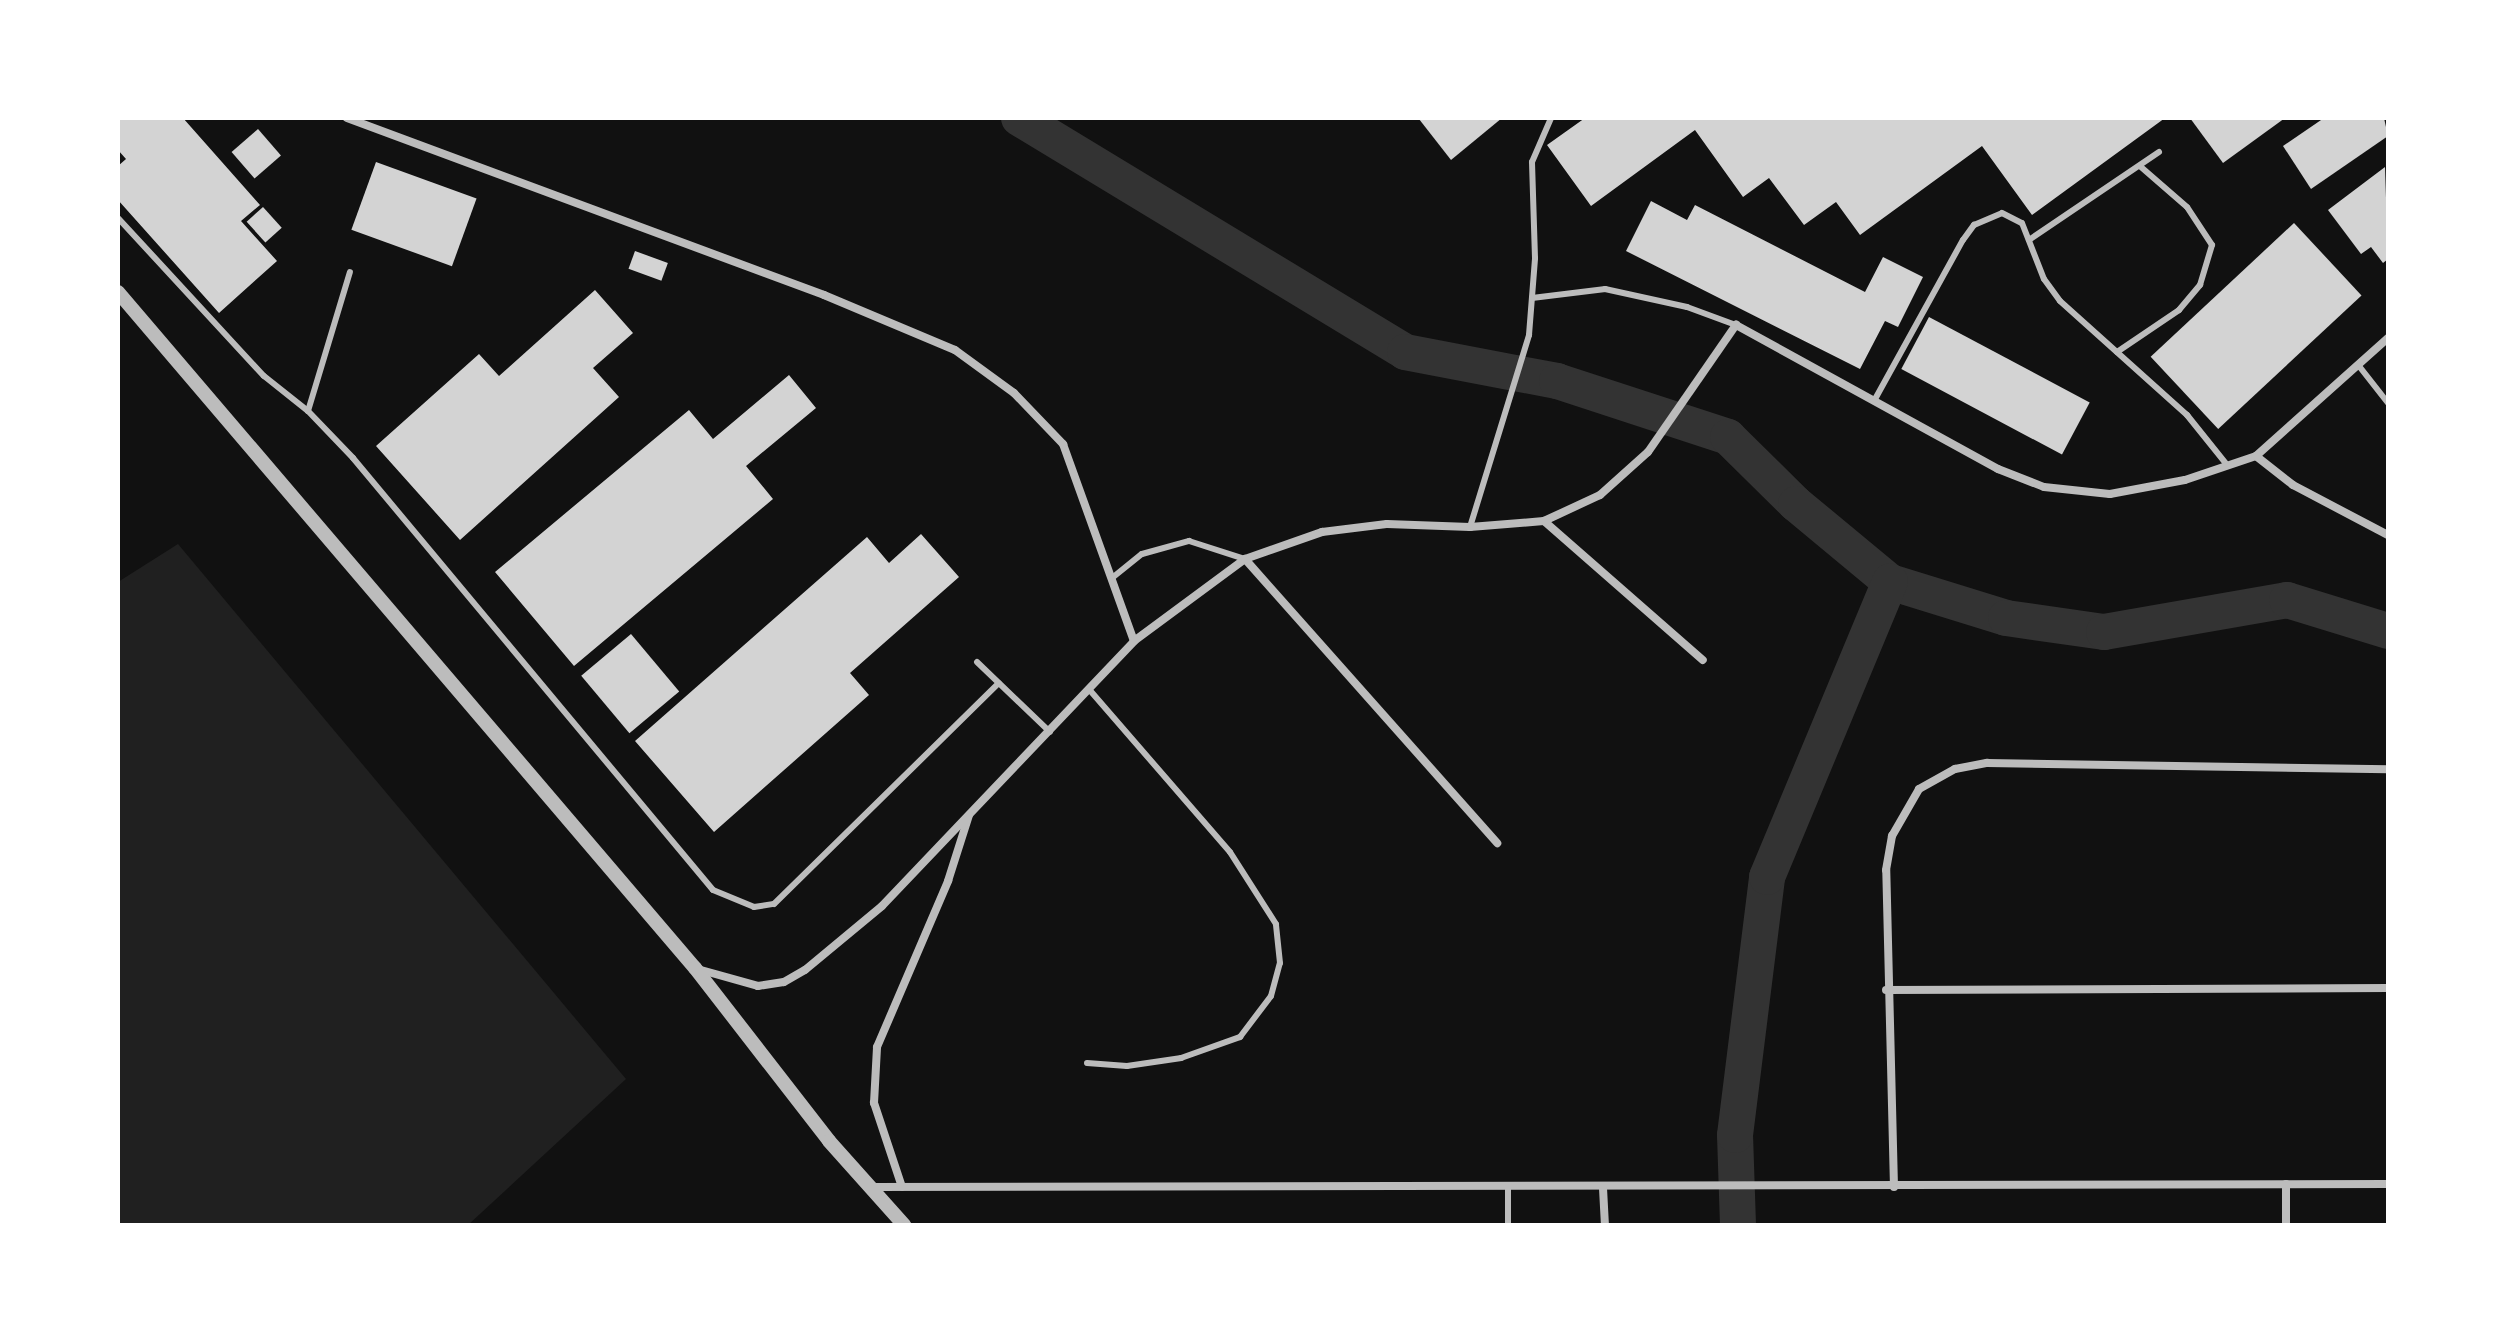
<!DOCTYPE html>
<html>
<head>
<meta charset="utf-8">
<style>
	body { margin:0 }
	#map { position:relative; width:2506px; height:1343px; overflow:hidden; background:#111; font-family:"Asap Condensed",sans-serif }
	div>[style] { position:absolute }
	.green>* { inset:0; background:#202020 }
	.river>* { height:36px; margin:-18px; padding:0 18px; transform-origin:18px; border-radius:18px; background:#333 }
	.building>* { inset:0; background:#d3d3d3; transform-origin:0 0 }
	.service>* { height:6px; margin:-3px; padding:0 3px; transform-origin:3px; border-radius:3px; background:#bcbcbc }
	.minor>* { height:8px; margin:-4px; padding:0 4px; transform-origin:4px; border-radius:4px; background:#bcbcbc }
	.tertiary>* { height:14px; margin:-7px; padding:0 7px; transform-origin:7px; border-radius:7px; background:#bcbcbc }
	span { translate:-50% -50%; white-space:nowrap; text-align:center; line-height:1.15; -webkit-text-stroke:6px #fff; paint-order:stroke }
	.frame { position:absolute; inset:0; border:120px solid #fff; pointer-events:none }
</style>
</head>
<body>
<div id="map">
	<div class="green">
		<div style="clip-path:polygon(178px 544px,626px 1079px,468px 1225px,118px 1225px,118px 582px)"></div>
	</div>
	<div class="river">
		<div style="left:1019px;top:118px;width:451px;rotate:31.2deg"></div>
		<div style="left:1405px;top:352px;width:155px;rotate:10.8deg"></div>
		<div style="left:1557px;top:381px;width:180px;rotate:18.1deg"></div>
		<div style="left:1728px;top:437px;width:95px;rotate:44.6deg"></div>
		<div style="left:1796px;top:504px;width:122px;rotate:39.7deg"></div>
		<div style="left:1890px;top:582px;width:121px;rotate:17.2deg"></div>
		<div style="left:2006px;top:618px;width:99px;rotate:8.1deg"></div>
		<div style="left:2104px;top:632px;width:186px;rotate:-9.9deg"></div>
		<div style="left:2287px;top:600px;width:106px;rotate:17.1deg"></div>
		<div style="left:1738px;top:1225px;width:90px;rotate:-91.9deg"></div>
		<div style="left:1735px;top:1135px;width:260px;rotate:-82.9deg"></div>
		<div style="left:1767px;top:877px;width:320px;rotate:-67.4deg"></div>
	</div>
	<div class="building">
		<div style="clip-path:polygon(118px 118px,183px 118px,260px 205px,241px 221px,277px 261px,219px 313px,118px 200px,118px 166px,126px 159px,118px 150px)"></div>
		<div style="clip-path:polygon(1502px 118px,1451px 160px,1419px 119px,1420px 118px)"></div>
		<div style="clip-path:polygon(1585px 118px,2165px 118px,2032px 215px,1982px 146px,1860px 235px,1836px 202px,1804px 225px,1769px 178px,1743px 197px,1695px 130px,1591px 206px,1547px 145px)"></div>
		<div style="clip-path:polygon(2190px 118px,2285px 118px,2223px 163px)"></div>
		<div style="clip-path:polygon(2324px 118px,2384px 118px,2388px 136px,2311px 189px,2283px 146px)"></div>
		<div style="left:258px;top:129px;width:35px;height:35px;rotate:49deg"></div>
		<div style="left:376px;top:162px;width:107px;height:72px;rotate:20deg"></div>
		<div style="clip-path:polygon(2385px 167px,2388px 259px,2383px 263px,2371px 247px,2361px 254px,2328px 210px)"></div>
		<div style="clip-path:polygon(1651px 201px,1687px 220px,1695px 205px,1865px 292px,1883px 257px,1923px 277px,1898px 327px,1885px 321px,1860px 369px,1626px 251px)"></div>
		<div style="left:263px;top:207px;width:28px;height:22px;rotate:48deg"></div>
		<div style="left:2294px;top:223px;width:99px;height:196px;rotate:47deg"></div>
		<div style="left:635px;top:251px;width:35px;height:19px;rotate:20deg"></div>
		<div style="clip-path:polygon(595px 290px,633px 333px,593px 368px,619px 397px,460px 540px,376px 446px,479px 354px,499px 376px)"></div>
		<div style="left:1929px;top:317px;width:182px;height:59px;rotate:28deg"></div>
		<div style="clip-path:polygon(789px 375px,816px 408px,746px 466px,773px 499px,574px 666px,495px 572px,689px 410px,713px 439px)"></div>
		<div style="clip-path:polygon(921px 534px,959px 577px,850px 673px,869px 695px,714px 832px,635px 741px,867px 537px,889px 563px)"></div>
		<div style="left:631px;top:634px;width:75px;height:65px;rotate:50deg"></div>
	</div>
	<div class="service">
		<div style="left:118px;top:218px;width:215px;rotate:47.3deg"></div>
		<div style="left:264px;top:376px;width:56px;rotate:38.5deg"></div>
		<div style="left:308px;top:411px;width:65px;rotate:46.2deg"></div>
		<div style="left:353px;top:458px;width:562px;rotate:50.19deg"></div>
		<div style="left:713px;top:890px;width:44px;rotate:22.5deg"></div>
		<div style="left:754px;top:907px;width:20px;rotate:-9deg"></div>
		<div style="left:774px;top:904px;width:315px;rotate:-44.5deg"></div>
		<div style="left:2029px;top:240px;width:157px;rotate:-34.1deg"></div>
		<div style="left:1532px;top:298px;width:74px;rotate:-7deg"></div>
		<div style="left:1605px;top:289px;width:84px;rotate:12.4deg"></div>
		<div style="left:1687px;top:307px;width:52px;rotate:20.2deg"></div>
		<div style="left:2117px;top:352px;width:75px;rotate:-34.1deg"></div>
		<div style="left:2179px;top:310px;width:33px;rotate:-50deg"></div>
		<div style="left:2200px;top:285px;width:42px;rotate:-73.3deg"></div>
		<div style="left:2212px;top:245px;width:45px;rotate:-123.3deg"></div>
		<div style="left:2187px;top:207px;width:61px;rotate:-139deg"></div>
		<div style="left:2359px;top:366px;width:47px;rotate:51.9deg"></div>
		<div style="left:1874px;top:401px;width:184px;rotate:-61.1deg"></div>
		<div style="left:1963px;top:240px;width:19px;rotate:-54deg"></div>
		<div style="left:1974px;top:225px;width:30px;rotate:-23deg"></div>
		<div style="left:2002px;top:213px;width:22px;rotate:27deg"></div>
		<div style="left:2022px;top:223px;width:60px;rotate:68.6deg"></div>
		<div style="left:2044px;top:279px;width:27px;rotate:54deg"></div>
		<div style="left:2060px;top:301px;width:171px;rotate:41.9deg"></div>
		<div style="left:2187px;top:415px;width:64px;rotate:51.3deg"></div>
		<div style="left:308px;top:411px;width:145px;rotate:-73.2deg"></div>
		<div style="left:1470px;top:527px;width:201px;rotate:-72.9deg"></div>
		<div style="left:1529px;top:335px;width:77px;rotate:-85.5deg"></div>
		<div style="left:1535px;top:258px;width:96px;rotate:-91.8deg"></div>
		<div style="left:1532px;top:162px;width:48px;rotate:-66.6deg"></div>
		<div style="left:1112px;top:578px;width:38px;rotate:-39deg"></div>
		<div style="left:1142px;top:554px;width:49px;rotate:-15.5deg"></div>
		<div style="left:1189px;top:541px;width:59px;rotate:17.8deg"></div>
		<div style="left:977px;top:662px;width:101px;rotate:43.8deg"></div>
		<div style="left:1087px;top:1063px;width:40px;rotate:4.3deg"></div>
		<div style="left:1127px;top:1066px;width:55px;rotate:-8.4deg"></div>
		<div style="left:1181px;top:1058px;width:63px;rotate:-19.6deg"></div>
		<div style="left:1240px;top:1037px;width:51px;rotate:-52.9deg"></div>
		<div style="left:1271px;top:996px;width:34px;rotate:-75deg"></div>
		<div style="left:1280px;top:963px;width:39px;rotate:-96deg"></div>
		<div style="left:1276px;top:924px;width:85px;rotate:-122.6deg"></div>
		<div style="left:1230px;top:852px;width:216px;rotate:-130.9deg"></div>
		<div style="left:1508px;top:1186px;width:39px;rotate:90deg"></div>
	</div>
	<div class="minor">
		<div style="left:347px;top:118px;width:509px;rotate:20.36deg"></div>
		<div style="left:824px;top:295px;width:142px;rotate:22.8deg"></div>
		<div style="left:955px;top:350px;width:73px;rotate:36.1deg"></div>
		<div style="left:1014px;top:393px;width:71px;rotate:46.1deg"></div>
		<div style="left:1063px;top:444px;width:209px;rotate:70.2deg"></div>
		<div style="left:2256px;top:456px;width:47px;rotate:38.1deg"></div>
		<div style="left:2293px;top:485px;width:107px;rotate:27.8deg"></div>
		<div style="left:1544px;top:521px;width:211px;rotate:41.2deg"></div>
		<div style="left:1245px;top:559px;width:380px;rotate:48.4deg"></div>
		<div style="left:701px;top:970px;width:59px;rotate:15.7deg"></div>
		<div style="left:758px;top:986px;width:26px;rotate:-9deg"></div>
		<div style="left:784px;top:982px;width:24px;rotate:-30deg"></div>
		<div style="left:805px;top:970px;width:100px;rotate:-39.7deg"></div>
		<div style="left:882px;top:906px;width:366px;rotate:-46.4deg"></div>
		<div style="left:1134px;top:641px;width:138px;rotate:-36.5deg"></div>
		<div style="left:1245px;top:559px;width:82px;rotate:-19.3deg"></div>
		<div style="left:1322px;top:532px;width:65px;rotate:-7deg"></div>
		<div style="left:1387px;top:524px;width:83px;rotate:2.1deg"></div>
		<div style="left:1470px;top:527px;width:74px;rotate:-4.6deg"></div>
		<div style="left:1544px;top:521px;width:62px;rotate:-24.9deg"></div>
		<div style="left:1600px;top:495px;width:64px;rotate:-41.9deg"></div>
		<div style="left:1648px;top:452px;width:155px;rotate:-55.3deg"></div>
		<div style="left:1736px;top:325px;width:299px;rotate:28.8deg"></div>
		<div style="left:1998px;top:469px;width:49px;rotate:21.4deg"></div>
		<div style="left:2044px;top:487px;width:66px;rotate:6.1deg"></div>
		<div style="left:2110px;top:494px;width:76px;rotate:-10.6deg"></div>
		<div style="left:2185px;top:480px;width:75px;rotate:-18.7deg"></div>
		<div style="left:2256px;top:456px;width:177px;rotate:-41.8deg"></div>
		<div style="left:1886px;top:990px;width:502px;rotate:-0.23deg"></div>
		<div style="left:2286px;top:1184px;width:41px;rotate:90deg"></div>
		<div style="left:871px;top:1187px;width:1517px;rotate:-0.11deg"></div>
		<div style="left:902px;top:1187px;width:89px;rotate:-108.4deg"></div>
		<div style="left:874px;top:1103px;width:56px;rotate:-86.9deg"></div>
		<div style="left:877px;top:1047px;width:181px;rotate:-66.8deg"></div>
		<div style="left:948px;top:881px;width:69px;rotate:-72.3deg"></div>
		<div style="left:1894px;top:1187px;width:317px;rotate:-91.4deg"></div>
		<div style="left:1886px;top:870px;width:35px;rotate:-80deg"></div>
		<div style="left:1892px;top:836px;width:54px;rotate:-60.1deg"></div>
		<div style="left:1919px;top:789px;width:41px;rotate:-29.1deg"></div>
		<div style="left:1955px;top:769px;width:33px;rotate:-11deg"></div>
		<div style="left:1987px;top:763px;width:401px;rotate:0.9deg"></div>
		<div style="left:1603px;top:1188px;width:37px;rotate:87deg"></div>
	</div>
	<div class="tertiary">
		<div style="left:118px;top:292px;width:889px;rotate:49.52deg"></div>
		<div style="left:695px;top:968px;width:219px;rotate:52.2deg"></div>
		<div style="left:829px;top:1141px;width:113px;rotate:48.2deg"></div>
	</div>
	<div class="frame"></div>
</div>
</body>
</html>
